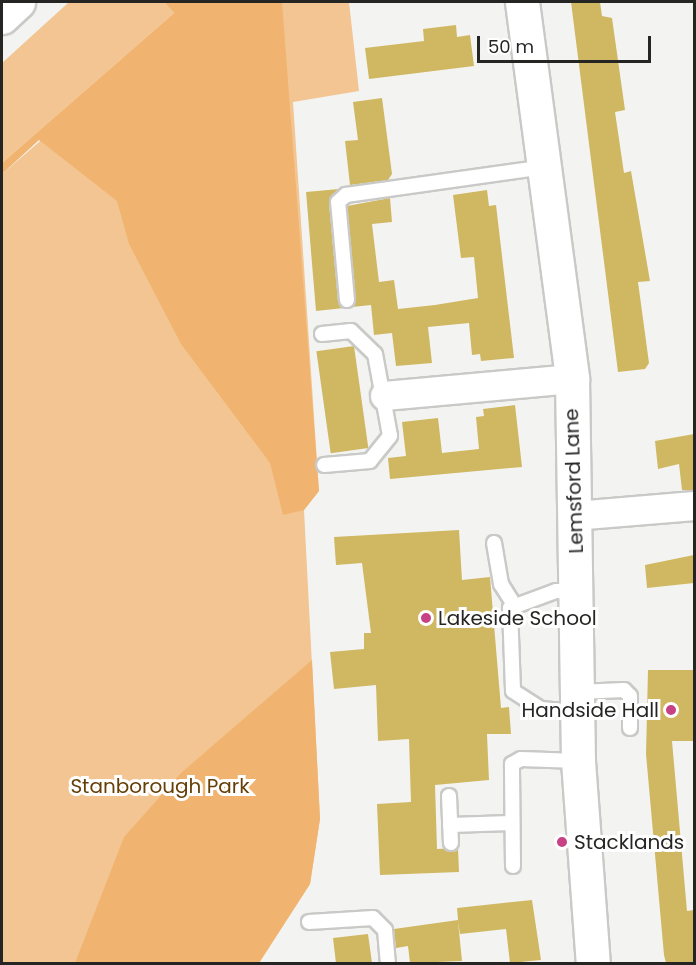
<!DOCTYPE html>
<html>
<head>
<meta charset="utf-8">
<style>
	body { margin:0 }
	#map { position:relative; width:696px; height:965px; overflow:hidden; background:#f3f4f1; font-family:Poppins,sans-serif }
	div>[style] { position:absolute }
	.green>* { inset:0; background:#f3c592 }
	.forest>* { inset:0; background:#f0b470 }
	.building>* { inset:0; background:#d0b761; transform-origin:0 0 }
	.roads { filter:drop-shadow(2px 0 #c9cac7) drop-shadow(-2px 0 #c9cac7) drop-shadow(0 2px #c9cac7) drop-shadow(0 -2px #c9cac7) }
	.lane>* { height:14px; margin:-7px; padding:0 7px; transform-origin:7px; border-radius:7px; background:#fff }
	.street>* { height:28px; margin:-14px; padding:0 14px; transform-origin:14px; border-radius:14px; background:#fff }
	.secondary>* { height:33px; margin:-16.5px; padding:0 16.5px; transform-origin:16.5px; border-radius:16.5px; background:#fff }
	.highway>* { height:33px; margin:-16.5px; padding:0 16.5px; transform-origin:16.5px; border-radius:16.5px; background:#fff }
	.dots>* { width:16px; height:16px; translate:-50% -50%; box-sizing:border-box; border:3px solid #fff; border-radius:50% }
	span { translate:-50% -50%; white-space:nowrap; text-align:center; line-height:1.15; -webkit-text-stroke:6px #fff; paint-order:stroke }
	.street-label { font-size:20px; color:#252624 }
	.poi-label { font-size:20px; color:#252624 }
	.left { translate:0 -50%; text-align:left }
	.right { translate:-100% -50%; text-align:right }
	.park-label { font-size:20px; color:#663f07 }
	.frame { position:absolute; inset:0; border:3px solid #252624; pointer-events:none }
	.scale { position:absolute; left:477px; top:36px; width:174px; height:27px; box-sizing:border-box; border:3px solid #252624; border-top:0; padding-left:8px; font-size:18px; line-height:21px; white-space:nowrap; color:#252624; -webkit-text-stroke:4px #fff; paint-order:stroke }
</style>
</head>
<body>
<div id="map">
	<div class="green">
		<div style="clip-path:polygon(69px 2px,164px 2px,174px 13px,2px 163px,2px 63px)"></div>
		<div style="clip-path:polygon(201px 2px,349px 2px,359px 91px,293px 102px,319px 491px,304px 510px,320px 819px,310px 884px,259px 963px,2px 964px,2px 174px)"></div>
	</div>
	<div class="forest">
		<div style="clip-path:polygon(164px 2px,282px 2px,319px 491px,304px 510px,283px 515px,270px 463px,181px 344px,129px 244px,117px 201px,39px 140px,2px 174px,2px 163px,174px 13px)"></div>
		<div style="clip-path:polygon(312px 660px,320px 819px,310px 884px,259px 963px,75px 963px,124px 837px,181px 773px)"></div>
	</div>
	<div class="building">
		<div style="clip-path:polygon(571px 2px,600px 2px,602px 16px,612px 18px,625px 110px,615px 112px,624px 173px,631px 171px,650px 281px,638px 282px,649px 363px,645px 369px,618px 372px)"></div>
		<div style="clip-path:polygon(456px 25px,457px 37px,470px 35px,474px 66px,369px 79px,365px 48px,424px 41px,423px 29px)"></div>
		<div style="clip-path:polygon(382px 98px,392px 174px,388px 180px,350px 185px,345px 141px,358px 140px,353px 102px)"></div>
		<div style="clip-path:polygon(339px 189px,329px 203px,338px 301px,344px 308px,316px 311px,306px 192px)"></div>
		<div style="clip-path:polygon(487px 190px,489px 206px,496px 205px,514px 358px,481px 361px,480px 354px,472px 355px,469px 323px,428px 327px,432px 363px,396px 366px,392px 333px,374px 335px,371px 305px,352px 307px,347px 206px,390px 198px,392px 222px,372px 224px,379px 282px,394px 280px,398px 309px,435px 305px,478px 298px,474px 257px,461px 258px,453px 195px)"></div>
		<div style="left:354px;top:346px;width:103px;height:38px;rotate:82deg"></div>
		<div style="clip-path:polygon(515px 405px,522px 467px,390px 479px,388px 458px,406px 456px,402px 422px,438px 418px,442px 453px,479px 449px,476px 417px,484px 416px,483px 409px)"></div>
		<div style="clip-path:polygon(694px 434px,694px 490px,682px 490px,679px 464px,658px 469px,655px 441px)"></div>
		<div style="clip-path:polygon(459px 530px,462px 580px,490px 577px,501px 708px,509px 707px,511px 734px,487px 734px,489px 780px,435px 785px,437px 849px,458px 848px,459px 872px,380px 875px,377px 804px,411px 802px,409px 739px,378px 741px,376px 685px,334px 689px,330px 652px,364px 649px,364px 633px,371px 633px,362px 563px,336px 565px,334px 537px)"></div>
		<div style="clip-path:polygon(694px 555px,694px 583px,647px 588px,645px 565px)"></div>
		<div style="clip-path:polygon(648px 670px,694px 670px,694px 741px,672px 741px,687px 911px,694px 910px,694px 963px,666px 963px,664px 955px,646px 754px)"></div>
		<div style="clip-path:polygon(532px 900px,541px 960px,510px 963px,506px 929px,460px 934px,458px 921px,462px 961px,410px 963px,408px 946px,396px 948px,394px 929px,458px 920px,457px 908px)"></div>
		<div style="clip-path:polygon(368px 934px,372px 963px,336px 963px,333px 938px)"></div>
	</div>
	<div class="roads">
		<div class="lane">
			<div style="left:347px;top:300px;width:98px;rotate:-95.2deg"></div>
			<div style="left:338px;top:202px;width:11px;rotate:-41deg"></div>
			<div style="left:346px;top:195px;width:200px;rotate:-8deg"></div>
			<div style="left:322px;top:334px;width:29px;rotate:-6deg"></div>
			<div style="left:351px;top:331px;width:33px;rotate:44deg"></div>
			<div style="left:375px;top:354px;width:83px;rotate:79.6deg"></div>
			<div style="left:390px;top:436px;width:32px;rotate:129deg"></div>
			<div style="left:370px;top:461px;width:46px;rotate:175deg"></div>
			<div style="left:494px;top:543px;width:42px;rotate:80.3deg"></div>
			<div style="left:501px;top:584px;width:22px;rotate:58deg"></div>
			<div style="left:577px;top:591px;width:21px;rotate:180deg"></div>
			<div style="left:556px;top:591px;width:49px;rotate:159.7deg"></div>
			<div style="left:510px;top:608px;width:83px;rotate:87.9deg"></div>
			<div style="left:513px;top:691px;width:33px;rotate:33deg"></div>
			<div style="left:541px;top:709px;width:37px;rotate:5deg"></div>
			<div style="left:578px;top:692px;width:46px;rotate:-2.5deg"></div>
			<div style="left:624px;top:690px;width:8px;rotate:45deg"></div>
			<div style="left:630px;top:696px;width:32px;rotate:90deg"></div>
			<div style="left:449px;top:796px;width:47px;rotate:87.6deg"></div>
			<div style="left:450px;top:825px;width:61px;rotate:-1.9deg"></div>
			<div style="left:513px;top:866px;width:102px;rotate:-90.6deg"></div>
			<div style="left:512px;top:764px;width:10px;rotate:-29deg"></div>
			<div style="left:521px;top:759px;width:57px;rotate:2deg"></div>
			<div style="left:309px;top:922px;width:64px;rotate:-3.6deg"></div>
			<div style="left:373px;top:918px;width:17px;rotate:45deg"></div>
			<div style="left:385px;top:930px;width:34px;rotate:85deg"></div>
		</div>
		<div class="street">
			<div style="left:385px;top:396px;width:188px;rotate:-5.2deg"></div>
			<div style="left:575px;top:516px;width:119px;rotate:-4.8deg"></div>
		</div>
		<div class="secondary">
			<div style="left:522px;top:2px;width:380px;rotate:82.4deg"></div>
			<div style="left:572px;top:379px;width:382px;rotate:89.1deg"></div>
			<div style="left:578px;top:761px;width:204px;rotate:85.8deg"></div>
		</div>
		<div class="highway">
			<div style="left:2px;top:17px;width:22px;rotate:-43deg"></div>
		</div>
	</div>
	<div class="dots">
		<div style="left:426px;top:618px;background:#c74284"></div>
		<div style="left:671px;top:710px;background:#c74284"></div>
		<div style="left:562px;top:842px;background:#c74284"></div>
	</div>
	<div class="street-label">
		<span style="left:574px;top:481px;rotate:-92deg">Lemsford Lane</span>
	</div>
	<div class="poi-label">
		<span class="left" style="left:438px;top:618px">Lakeside School</span>
		<span class="right" style="left:659px;top:710px">Handside Hall</span>
		<span class="left" style="left:574px;top:842px">Stacklands</span>
	</div>
	<div class="park-label">
		<span style="left:160px;top:786px">Stanborough Park</span>
	</div>
	<div class="frame"></div>
	<div class="scale">50 m</div>
</div>
</body>
</html>
